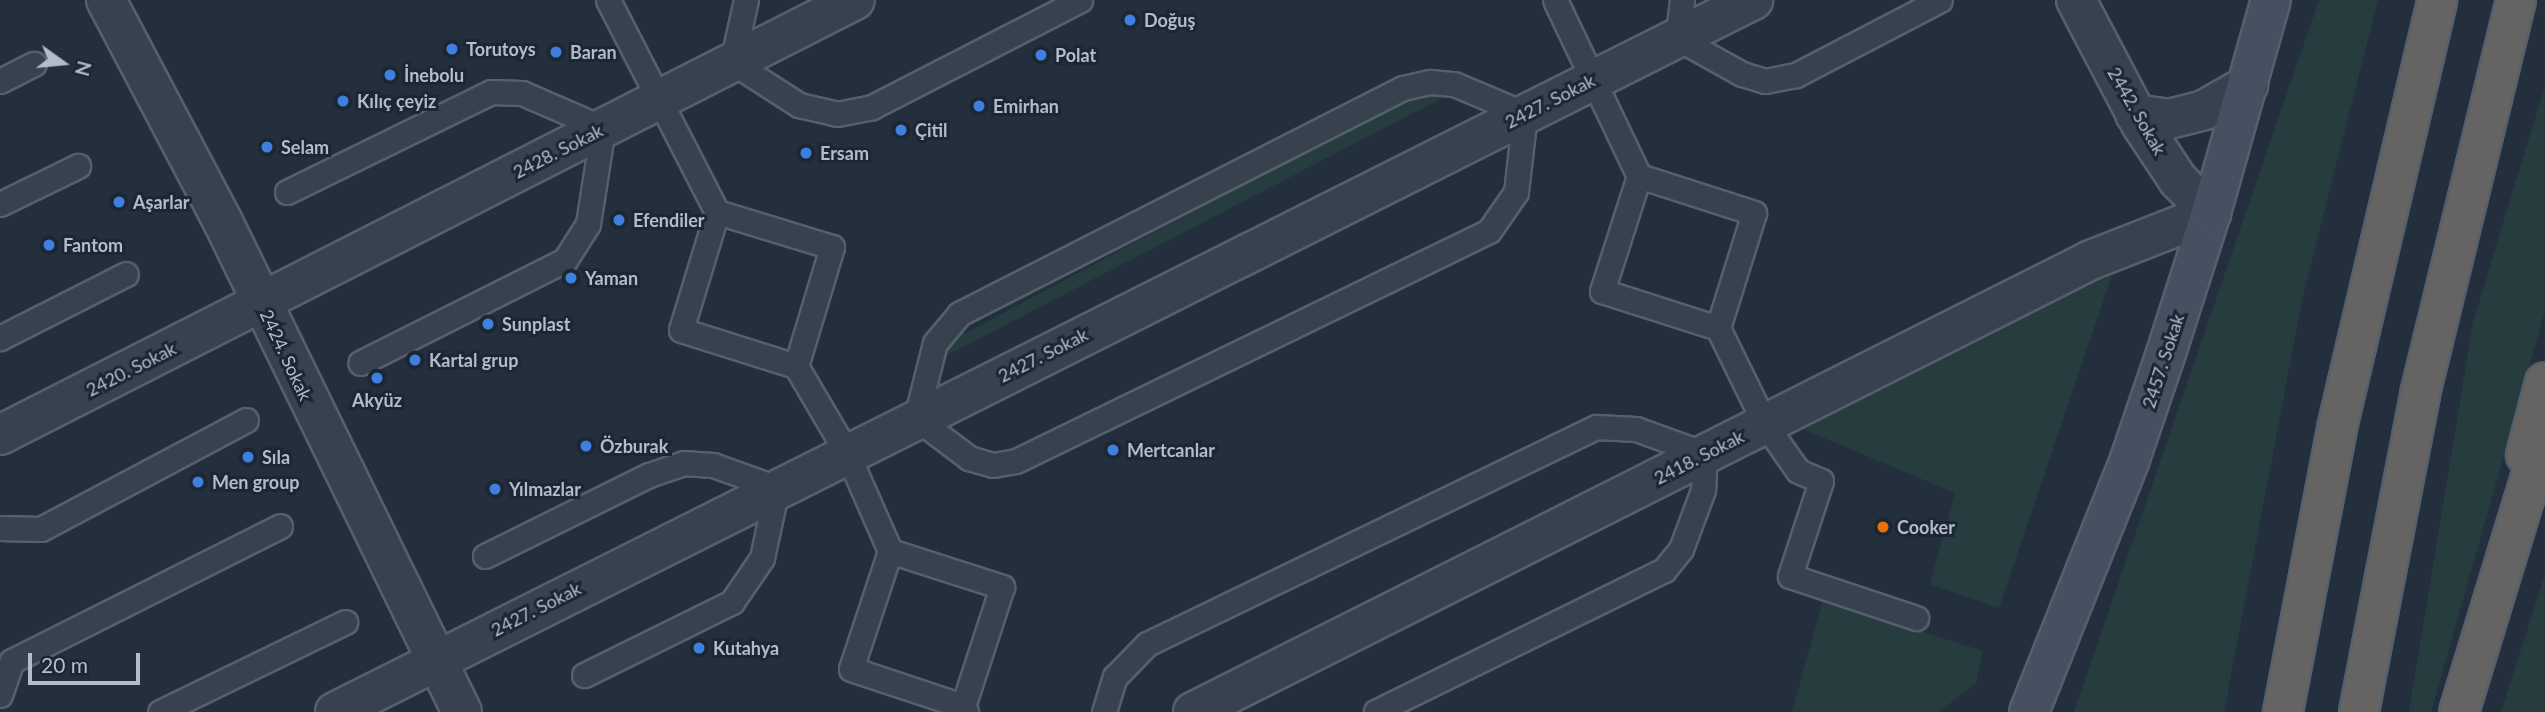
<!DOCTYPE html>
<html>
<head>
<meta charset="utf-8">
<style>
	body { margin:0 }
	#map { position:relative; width:2545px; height:712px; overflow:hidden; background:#242f3e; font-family:Lato,sans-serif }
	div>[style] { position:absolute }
	.green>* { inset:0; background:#263c3f }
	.roads { filter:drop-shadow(2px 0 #565f6c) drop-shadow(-2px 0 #565f6c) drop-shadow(0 2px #565f6c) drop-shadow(0 -2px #565f6c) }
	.service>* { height:23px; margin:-11.5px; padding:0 11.5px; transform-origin:11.5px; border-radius:11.5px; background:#38414e }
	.minor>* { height:38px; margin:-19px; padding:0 19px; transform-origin:19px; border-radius:19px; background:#38414e }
	.tertiary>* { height:38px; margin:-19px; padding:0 19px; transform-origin:19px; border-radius:19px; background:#38414e }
	.secondary>* { height:38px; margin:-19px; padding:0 19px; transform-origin:19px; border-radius:19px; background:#465061 }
	.trunk>* { height:38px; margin:-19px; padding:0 19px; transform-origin:19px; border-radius:19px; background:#656462 }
	.dots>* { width:19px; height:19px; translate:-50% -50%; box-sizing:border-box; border:4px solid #1d2633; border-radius:50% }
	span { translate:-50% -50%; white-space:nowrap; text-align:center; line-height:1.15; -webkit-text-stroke:6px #1d2633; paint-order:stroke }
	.poi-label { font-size:18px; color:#b4bcc9; font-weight:700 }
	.left { translate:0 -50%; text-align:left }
	.street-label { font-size:18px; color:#b4bcc9 }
	.north { position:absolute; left:28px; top:28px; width:70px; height:70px; -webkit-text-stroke:5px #1d2633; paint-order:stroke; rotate:105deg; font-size:19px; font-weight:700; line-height:28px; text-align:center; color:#b4bcc9 }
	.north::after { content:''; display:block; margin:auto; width:24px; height:32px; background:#b4bcc9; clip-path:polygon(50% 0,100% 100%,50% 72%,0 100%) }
	.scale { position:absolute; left:28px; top:653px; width:112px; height:32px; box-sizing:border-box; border:4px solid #b4bcc9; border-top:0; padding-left:9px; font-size:21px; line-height:24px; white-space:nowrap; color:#b4bcc9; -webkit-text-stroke:5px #1d2633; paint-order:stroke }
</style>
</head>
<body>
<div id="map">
	<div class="green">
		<div style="clip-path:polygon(2319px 0,2378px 0,2303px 295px,2224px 712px,2074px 712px)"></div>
		<div style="clip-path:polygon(2545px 86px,2545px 311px,2431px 712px,2409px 712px,2473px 322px)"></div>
		<div style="clip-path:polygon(1418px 91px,1446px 96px,942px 358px,955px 321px,964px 334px)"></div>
		<div style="clip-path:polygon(2112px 275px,1999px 608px,1930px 584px,1955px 493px,1786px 422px)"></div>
		<div style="clip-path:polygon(2545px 574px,2545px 712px,2501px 712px)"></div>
		<div style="clip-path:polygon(1823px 600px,1983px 651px,1976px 683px,1939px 712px,1792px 712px)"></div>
	</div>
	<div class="roads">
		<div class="service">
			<div style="left:608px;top:0;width:238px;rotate:62.8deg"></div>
			<div style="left:717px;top:212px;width:120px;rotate:16.9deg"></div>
			<div style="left:832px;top:247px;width:124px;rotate:106.8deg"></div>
			<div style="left:746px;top:0;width:64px;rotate:102.7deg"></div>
			<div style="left:732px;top:62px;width:80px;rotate:32.7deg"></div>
			<div style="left:799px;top:105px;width:39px;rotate:13deg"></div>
			<div style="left:837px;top:114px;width:36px;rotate:-11deg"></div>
			<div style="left:872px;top:107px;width:234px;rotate:-27.2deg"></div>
			<div style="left:1555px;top:0;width:195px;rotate:64.5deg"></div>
			<div style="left:1639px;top:176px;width:121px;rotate:17.8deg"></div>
			<div style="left:1754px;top:213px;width:121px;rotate:107.4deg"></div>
			<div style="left:1718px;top:328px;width:107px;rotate:63.9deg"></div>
			<div style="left:1765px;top:424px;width:57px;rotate:54.9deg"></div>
			<div style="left:1798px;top:471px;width:25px;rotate:23deg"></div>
			<div style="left:1821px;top:481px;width:100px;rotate:108.1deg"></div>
			<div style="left:1790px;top:576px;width:133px;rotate:18.4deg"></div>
			<div style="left:1682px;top:0;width:38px;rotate:97deg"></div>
			<div style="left:1677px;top:38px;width:74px;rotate:29deg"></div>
			<div style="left:1742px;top:74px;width:24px;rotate:17deg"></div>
			<div style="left:1765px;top:81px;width:32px;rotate:-11deg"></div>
			<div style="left:1796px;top:75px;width:162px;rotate:-27.5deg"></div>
			<div style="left:0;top:81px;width:38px;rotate:-27deg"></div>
			<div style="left:1430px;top:82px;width:24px;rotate:5deg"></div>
			<div style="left:1454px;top:84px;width:77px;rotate:22.9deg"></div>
			<div style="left:1525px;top:114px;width:79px;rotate:96.6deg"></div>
			<div style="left:1516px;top:192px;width:47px;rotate:124.7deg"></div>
			<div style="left:1489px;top:231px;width:526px;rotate:154.07deg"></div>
			<div style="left:1016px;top:461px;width:23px;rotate:170deg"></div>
			<div style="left:993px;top:465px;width:25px;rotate:-164deg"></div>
			<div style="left:969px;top:458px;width:66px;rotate:-143deg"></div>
			<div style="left:916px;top:418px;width:77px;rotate:-75.8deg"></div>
			<div style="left:935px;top:343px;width:38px;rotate:-50deg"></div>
			<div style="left:959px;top:314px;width:498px;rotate:-27deg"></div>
			<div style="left:1403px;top:88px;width:28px;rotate:-13deg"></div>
			<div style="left:1639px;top:176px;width:121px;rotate:107.8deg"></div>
			<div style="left:1602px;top:291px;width:122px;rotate:17.7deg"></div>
			<div style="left:287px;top:192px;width:227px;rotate:-26.1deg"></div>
			<div style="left:491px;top:92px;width:31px;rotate:2deg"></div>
			<div style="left:522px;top:93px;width:88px;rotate:23.4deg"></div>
			<div style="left:603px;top:128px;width:97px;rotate:98.9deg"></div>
			<div style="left:588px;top:224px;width:43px;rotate:122.6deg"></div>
			<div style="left:565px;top:260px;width:229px;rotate:153.3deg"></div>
			<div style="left:0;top:204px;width:87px;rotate:-26deg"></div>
			<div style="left:717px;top:212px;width:123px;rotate:107deg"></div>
			<div style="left:681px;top:330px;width:121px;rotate:17.4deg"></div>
			<div style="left:796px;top:366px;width:101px;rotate:59.6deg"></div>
			<div style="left:847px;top:453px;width:107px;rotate:66.3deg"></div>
			<div style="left:890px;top:551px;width:124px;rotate:108.3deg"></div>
			<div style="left:851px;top:669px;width:118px;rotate:18.3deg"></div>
			<div style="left:963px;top:706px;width:7px;rotate:63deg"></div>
			<div style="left:0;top:338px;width:141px;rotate:-26.9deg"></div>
			<div style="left:0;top:528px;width:41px;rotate:1.4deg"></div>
			<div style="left:41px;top:529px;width:232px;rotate:-28deg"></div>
			<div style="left:890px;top:551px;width:118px;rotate:17.8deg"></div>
			<div style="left:1002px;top:587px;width:125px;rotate:108.1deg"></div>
			<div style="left:485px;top:556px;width:183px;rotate:-26.3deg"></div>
			<div style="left:649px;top:475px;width:36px;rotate:-19deg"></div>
			<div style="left:683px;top:463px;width:30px;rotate:4deg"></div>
			<div style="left:713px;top:465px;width:68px;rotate:19.8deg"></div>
			<div style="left:777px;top:488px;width:72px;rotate:102.1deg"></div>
			<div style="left:762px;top:558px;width:53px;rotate:124.3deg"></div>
			<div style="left:732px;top:602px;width:165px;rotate:153.7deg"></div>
			<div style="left:0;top:695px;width:36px;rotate:-71deg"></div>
			<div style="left:12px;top:661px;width:300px;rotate:-26.7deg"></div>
			<div style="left:160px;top:712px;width:206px;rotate:-25.9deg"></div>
			<div style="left:1104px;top:712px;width:37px;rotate:-73deg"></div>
			<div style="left:1115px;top:677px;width:46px;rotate:-45.9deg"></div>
			<div style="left:1147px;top:644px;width:499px;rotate:-25.8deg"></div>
			<div style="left:1596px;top:427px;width:40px;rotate:2.9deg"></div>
			<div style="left:1636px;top:429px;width:73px;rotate:19.9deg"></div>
			<div style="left:1705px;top:454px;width:36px;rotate:93deg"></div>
			<div style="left:1703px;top:490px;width:63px;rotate:110.4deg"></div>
			<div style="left:1681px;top:549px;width:27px;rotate:129deg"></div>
			<div style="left:1664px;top:570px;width:321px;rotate:153.8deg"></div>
		</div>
		<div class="minor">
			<div style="left:0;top:435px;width:959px;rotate:-26.97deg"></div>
			<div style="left:335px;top:712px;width:1587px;rotate:-26.66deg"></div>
			<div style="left:1193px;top:712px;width:1005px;rotate:-26.72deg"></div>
			<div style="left:2091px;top:260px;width:129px;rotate:-21.4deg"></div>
		</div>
		<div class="tertiary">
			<div style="left:106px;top:0;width:251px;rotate:62.2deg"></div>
			<div style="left:223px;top:222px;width:545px;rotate:64deg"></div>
			<div style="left:2076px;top:0;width:140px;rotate:62.3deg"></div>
			<div style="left:2141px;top:124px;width:67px;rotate:56.5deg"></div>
			<div style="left:2178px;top:180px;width:47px;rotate:45deg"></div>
			<div style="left:2135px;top:114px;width:34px;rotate:8deg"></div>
			<div style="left:2169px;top:119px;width:36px;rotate:-14deg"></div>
			<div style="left:2204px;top:110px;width:51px;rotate:-29.6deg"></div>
		</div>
		<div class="secondary">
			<div style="left:2029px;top:712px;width:272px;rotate:-68.2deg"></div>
			<div style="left:2130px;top:459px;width:112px;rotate:-71.2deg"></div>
			<div style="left:2166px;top:353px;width:147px;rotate:-72.2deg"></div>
			<div style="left:2211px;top:213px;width:221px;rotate:-74.3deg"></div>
		</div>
		<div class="trunk">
			<div style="left:2526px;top:455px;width:75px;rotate:-75.4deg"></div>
			<div style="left:2283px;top:712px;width:289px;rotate:-79.2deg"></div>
			<div style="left:2337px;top:428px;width:440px;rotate:-76.8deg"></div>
			<div style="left:2359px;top:712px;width:324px;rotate:-79.1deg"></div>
			<div style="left:2420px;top:394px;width:406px;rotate:-76.3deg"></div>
			<div style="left:2459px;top:712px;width:294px;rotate:-73deg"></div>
		</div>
	</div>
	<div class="dots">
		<div style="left:1130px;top:20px;background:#3f7fe0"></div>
		<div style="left:452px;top:49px;background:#3f7fe0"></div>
		<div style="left:556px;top:52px;background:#3f7fe0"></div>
		<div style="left:1041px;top:55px;background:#3f7fe0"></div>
		<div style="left:390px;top:75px;background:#3f7fe0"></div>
		<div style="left:343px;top:101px;background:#3f7fe0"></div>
		<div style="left:979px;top:106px;background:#3f7fe0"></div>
		<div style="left:901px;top:130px;background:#3f7fe0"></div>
		<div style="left:267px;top:147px;background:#3f7fe0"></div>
		<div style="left:806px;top:153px;background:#3f7fe0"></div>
		<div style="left:119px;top:202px;background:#3f7fe0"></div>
		<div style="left:619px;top:220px;background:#3f7fe0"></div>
		<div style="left:49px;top:245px;background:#3f7fe0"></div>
		<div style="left:571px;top:278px;background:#3f7fe0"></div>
		<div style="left:488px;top:324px;background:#3f7fe0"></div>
		<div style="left:415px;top:360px;background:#3f7fe0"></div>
		<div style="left:377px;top:378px;background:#3f7fe0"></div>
		<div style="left:586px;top:446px;background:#3f7fe0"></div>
		<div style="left:1113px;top:450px;background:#3f7fe0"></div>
		<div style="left:248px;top:457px;background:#3f7fe0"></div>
		<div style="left:198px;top:482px;background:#3f7fe0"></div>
		<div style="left:495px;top:489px;background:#3f7fe0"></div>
		<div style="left:1883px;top:527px;background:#e8710a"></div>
		<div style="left:699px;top:648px;background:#3f7fe0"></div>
	</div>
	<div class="poi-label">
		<span class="left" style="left:1144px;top:20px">Doğuş</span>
		<span class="left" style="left:466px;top:49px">Torutoys</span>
		<span class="left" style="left:570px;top:52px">Baran</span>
		<span class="left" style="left:1055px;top:55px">Polat</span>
		<span class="left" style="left:404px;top:75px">İnebolu</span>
		<span class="left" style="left:357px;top:101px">Kılıç çeyiz</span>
		<span class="left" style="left:993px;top:106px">Emirhan</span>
		<span class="left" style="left:915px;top:130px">Çitil</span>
		<span class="left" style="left:281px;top:147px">Selam</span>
		<span class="left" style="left:820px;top:153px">Ersam</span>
		<span class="left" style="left:133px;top:202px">Aşarlar</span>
		<span class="left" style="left:633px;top:220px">Efendiler</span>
		<span class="left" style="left:63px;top:245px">Fantom</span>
		<span class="left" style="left:585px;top:278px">Yaman</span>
		<span class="left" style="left:502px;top:324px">Sunplast</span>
		<span class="left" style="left:429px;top:360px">Kartal grup</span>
		<span style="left:377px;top:400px">Akyüz</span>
		<span class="left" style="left:600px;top:446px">Özburak</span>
		<span class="left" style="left:1127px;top:450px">Mertcanlar</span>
		<span class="left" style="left:262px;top:457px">Sıla</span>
		<span class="left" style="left:212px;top:482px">Men group</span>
		<span class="left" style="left:509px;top:489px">Yılmazlar</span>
		<span class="left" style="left:1897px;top:527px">Cooker</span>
		<span class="left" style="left:713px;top:648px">Kutahya</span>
	</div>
	<div class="street-label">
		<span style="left:1550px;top:101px;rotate:-27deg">2427. Sokak</span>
		<span style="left:2137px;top:111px;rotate:60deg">2442. Sokak</span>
		<span style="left:558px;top:151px;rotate:-27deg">2428. Sokak</span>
		<span style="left:286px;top:355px;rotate:65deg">2424. Sokak</span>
		<span style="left:1043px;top:355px;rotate:-27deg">2427. Sokak</span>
		<span style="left:2163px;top:361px;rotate:-72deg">2457. Sokak</span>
		<span style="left:131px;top:369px;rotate:-27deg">2420. Sokak</span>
		<span style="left:1699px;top:457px;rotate:-27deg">2418. Sokak</span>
		<span style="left:536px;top:609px;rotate:-27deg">2427. Sokak</span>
	</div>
	<div class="north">N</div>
	<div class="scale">20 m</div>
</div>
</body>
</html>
